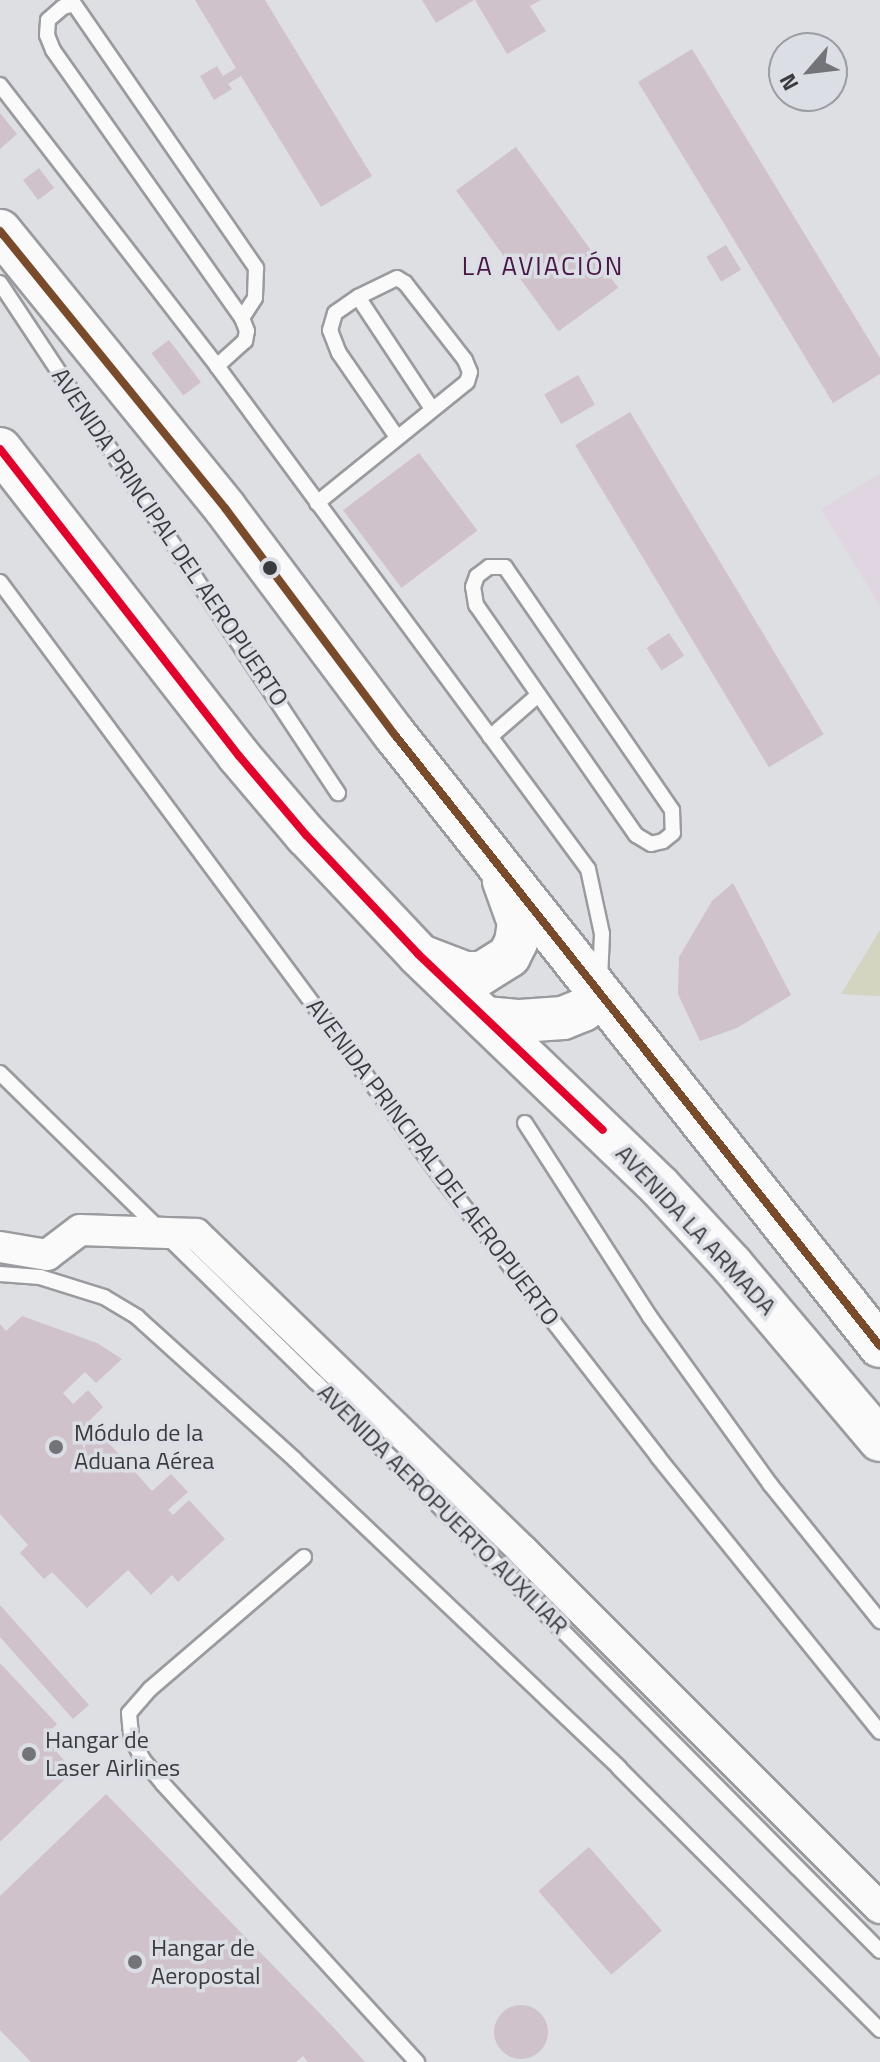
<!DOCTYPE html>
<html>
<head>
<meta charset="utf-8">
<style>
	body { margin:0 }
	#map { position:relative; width:880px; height:2062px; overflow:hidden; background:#dedfe3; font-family:"Titillium Web",sans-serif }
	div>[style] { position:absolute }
	.education>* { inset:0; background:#dfd6e1 }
	.green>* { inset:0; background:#d3d5c0 }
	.building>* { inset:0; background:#cfc2ca; transform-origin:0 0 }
	.round { border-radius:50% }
	.roads { filter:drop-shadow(2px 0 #9a9b9e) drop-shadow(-2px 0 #9a9b9e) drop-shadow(0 2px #9a9b9e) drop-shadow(0 -2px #9a9b9e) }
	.lane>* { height:14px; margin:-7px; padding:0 7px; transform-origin:7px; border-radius:7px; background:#fafafb }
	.street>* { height:30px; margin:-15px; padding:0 15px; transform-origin:15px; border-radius:15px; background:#fafafb }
	.secondary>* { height:42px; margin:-21px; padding:0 21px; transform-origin:21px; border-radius:21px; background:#fafafb }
	.bus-1>* { height:8px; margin:-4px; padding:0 4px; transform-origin:4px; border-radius:4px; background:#7a4b2a }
	.bus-2>* { height:8px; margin:-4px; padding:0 4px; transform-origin:4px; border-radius:4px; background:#e4002b }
	.dots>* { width:22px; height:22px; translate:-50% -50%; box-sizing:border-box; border:4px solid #dcdee5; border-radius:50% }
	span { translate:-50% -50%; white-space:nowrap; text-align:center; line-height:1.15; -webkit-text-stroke:7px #dcdee5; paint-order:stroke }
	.street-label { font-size:24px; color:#3a3b3e }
	.poi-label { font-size:24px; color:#3a3b3e }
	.left { translate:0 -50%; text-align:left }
	.neighbourhood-label { font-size:26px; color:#491746; letter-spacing:2px }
	.north { position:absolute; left:768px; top:32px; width:80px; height:80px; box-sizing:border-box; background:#dcdee5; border:2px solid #9b9da2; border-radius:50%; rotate:242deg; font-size:22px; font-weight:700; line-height:32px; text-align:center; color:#3a3b3e }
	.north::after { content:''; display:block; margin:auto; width:28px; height:36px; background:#737478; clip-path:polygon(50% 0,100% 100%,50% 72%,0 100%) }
</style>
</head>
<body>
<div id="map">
	<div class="education">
		<div style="clip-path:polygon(880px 473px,880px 606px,821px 509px)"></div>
	</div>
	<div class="green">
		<div style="clip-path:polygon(880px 930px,880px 996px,841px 994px)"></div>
	</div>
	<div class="building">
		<div style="clip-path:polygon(195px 0,265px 0,372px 176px,321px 207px,241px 76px,228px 84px,232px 89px,214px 100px,200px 76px,217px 66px,223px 76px,236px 68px)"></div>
		<div style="clip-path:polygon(422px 0,474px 0,436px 23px)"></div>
		<div style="clip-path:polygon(475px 0,541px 0,530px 6px,546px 31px,507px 54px)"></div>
		<div style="clip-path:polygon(692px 49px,880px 358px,880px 374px,833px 403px,638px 82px)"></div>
		<div style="clip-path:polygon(0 113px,17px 134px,0 149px)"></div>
		<div style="left:516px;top:147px;width:174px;height:74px;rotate:54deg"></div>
		<div style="left:39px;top:168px;width:25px;height:20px;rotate:53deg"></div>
		<div style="left:726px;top:245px;width:29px;height:23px;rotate:59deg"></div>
		<div style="left:169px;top:340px;width:53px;height:22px;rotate:53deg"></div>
		<div style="left:578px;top:375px;width:34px;height:39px;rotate:60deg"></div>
		<div style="left:630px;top:412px;width:376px;height:64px;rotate:59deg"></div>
		<div style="left:419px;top:453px;width:97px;height:95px;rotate:53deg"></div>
		<div style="left:669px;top:633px;width:27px;height:27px;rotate:56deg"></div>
		<div style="clip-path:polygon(733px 883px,791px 995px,737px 1028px,700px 1041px,678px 994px,679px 957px,712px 901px)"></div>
		<div style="clip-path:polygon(22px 1316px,97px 1343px,122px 1359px,96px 1383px,85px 1372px,63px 1393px,73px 1404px,88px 1390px,103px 1407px,89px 1421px,152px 1491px,171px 1474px,188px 1492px,168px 1510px,173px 1515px,189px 1500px,225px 1539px,178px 1582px,172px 1575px,151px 1595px,128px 1570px,87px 1608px,52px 1572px,44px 1579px,20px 1553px,28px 1545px,0 1514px,0 1324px,6px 1331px)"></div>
		<div style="clip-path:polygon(0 1605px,89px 1705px,73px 1719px,0 1637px)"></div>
		<div style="clip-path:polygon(0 1663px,57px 1724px,44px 1737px,73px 1771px,0 1842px)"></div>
		<div style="clip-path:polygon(106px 1794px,334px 2028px,365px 2062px,308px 2062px,303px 2056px,296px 2062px,31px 2062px,0 2030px,0 1896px)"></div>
		<div style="left:589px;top:1847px;width:111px;height:67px;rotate:49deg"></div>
		<div class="round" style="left:494px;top:2005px;width:54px;height:54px"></div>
	</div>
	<div class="roads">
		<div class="lane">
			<div style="left:0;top:85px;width:355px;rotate:52.3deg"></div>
			<div style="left:217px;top:366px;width:625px;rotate:53.59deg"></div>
			<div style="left:588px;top:869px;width:66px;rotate:77.8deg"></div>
			<div style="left:602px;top:934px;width:45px;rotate:92.5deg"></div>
			<div style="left:0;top:283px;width:612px;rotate:56.47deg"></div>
			<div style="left:358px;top:297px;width:134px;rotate:56.5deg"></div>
			<div style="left:217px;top:366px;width:38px;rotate:-42deg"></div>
			<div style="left:245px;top:341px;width:10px;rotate:-79deg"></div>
			<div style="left:247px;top:331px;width:14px;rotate:-111deg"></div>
			<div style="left:242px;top:318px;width:328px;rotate:-125.2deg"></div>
			<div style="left:53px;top:50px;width:16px;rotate:-112deg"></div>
			<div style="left:47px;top:35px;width:15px;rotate:-86deg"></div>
			<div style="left:48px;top:20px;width:20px;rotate:-41deg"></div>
			<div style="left:63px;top:7px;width:11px;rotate:-15deg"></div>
			<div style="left:74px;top:4px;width:321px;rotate:55.4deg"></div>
			<div style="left:256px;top:268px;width:30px;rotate:92deg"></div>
			<div style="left:255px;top:298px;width:24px;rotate:123deg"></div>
			<div style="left:317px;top:503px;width:193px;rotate:-38.9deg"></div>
			<div style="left:467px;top:382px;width:10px;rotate:-73deg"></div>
			<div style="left:470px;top:372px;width:13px;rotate:-113deg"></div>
			<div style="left:465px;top:360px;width:98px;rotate:-127.9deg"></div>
			<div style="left:405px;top:283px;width:9px;rotate:-148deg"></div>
			<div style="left:397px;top:278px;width:43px;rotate:154deg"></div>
			<div style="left:358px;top:297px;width:28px;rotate:145deg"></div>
			<div style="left:335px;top:313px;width:18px;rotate:106deg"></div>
			<div style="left:330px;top:330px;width:25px;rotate:69deg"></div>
			<div style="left:339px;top:353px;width:102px;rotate:55.4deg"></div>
			<div style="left:489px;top:567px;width:16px"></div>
			<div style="left:505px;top:567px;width:295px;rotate:55.5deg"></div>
			<div style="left:672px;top:810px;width:23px;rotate:88deg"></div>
			<div style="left:673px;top:833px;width:13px;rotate:141deg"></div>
			<div style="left:663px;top:841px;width:12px;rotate:166deg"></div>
			<div style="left:651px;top:844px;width:17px;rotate:-149deg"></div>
			<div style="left:636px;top:835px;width:280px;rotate:-124.8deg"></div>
			<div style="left:476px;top:605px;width:18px;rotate:-99deg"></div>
			<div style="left:473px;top:587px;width:12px;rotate:-70deg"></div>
			<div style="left:477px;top:576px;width:15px;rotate:-37deg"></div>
			<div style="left:0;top:582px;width:747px;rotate:53.44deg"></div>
			<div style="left:445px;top:1182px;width:348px;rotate:52.2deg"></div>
			<div style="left:658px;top:1457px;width:353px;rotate:51.1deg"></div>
			<div style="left:490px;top:737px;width:62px;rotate:-41.1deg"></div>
			<div style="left:0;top:1073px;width:442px;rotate:44.4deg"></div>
			<div style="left:316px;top:1382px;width:801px;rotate:45.25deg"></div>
			<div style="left:525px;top:1123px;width:231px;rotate:57.2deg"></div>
			<div style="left:650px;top:1317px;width:206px;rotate:54.3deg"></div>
			<div style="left:770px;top:1484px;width:176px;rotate:51.2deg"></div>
			<div style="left:0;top:1274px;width:40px;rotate:4.3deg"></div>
			<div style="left:40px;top:1277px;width:67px;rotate:17.4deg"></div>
			<div style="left:104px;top:1297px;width:39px;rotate:31deg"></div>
			<div style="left:137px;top:1317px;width:213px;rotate:42.1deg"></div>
			<div style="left:295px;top:1460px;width:447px;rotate:43.5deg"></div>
			<div style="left:619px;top:1768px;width:370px;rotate:45.1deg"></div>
			<div style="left:304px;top:1557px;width:203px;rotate:139.4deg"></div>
			<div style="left:150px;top:1689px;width:32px;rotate:131deg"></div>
			<div style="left:129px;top:1713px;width:24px;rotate:85deg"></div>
			<div style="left:131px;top:1737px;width:27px;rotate:62deg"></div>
			<div style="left:144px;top:1761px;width:30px;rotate:50deg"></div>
			<div style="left:163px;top:1784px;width:377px;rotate:47.6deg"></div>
		</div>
		<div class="street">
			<div style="left:0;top:1247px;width:48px;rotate:9.7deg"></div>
			<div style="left:47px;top:1255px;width:41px;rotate:-37.1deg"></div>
			<div style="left:80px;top:1230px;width:116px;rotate:2deg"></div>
			<div style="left:196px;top:1234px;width:455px;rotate:44.1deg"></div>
			<div style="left:523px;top:1551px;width:505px;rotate:45deg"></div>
		</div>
		<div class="secondary">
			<div style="left:0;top:231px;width:357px;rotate:50.9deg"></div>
			<div style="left:225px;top:508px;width:284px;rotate:53.2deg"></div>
			<div style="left:395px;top:735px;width:780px;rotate:51.56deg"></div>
			<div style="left:0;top:449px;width:389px;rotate:52.1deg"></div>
			<div style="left:239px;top:756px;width:104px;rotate:49.7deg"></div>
			<div style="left:306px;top:835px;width:163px;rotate:46.7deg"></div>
			<div style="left:418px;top:954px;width:336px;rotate:43.9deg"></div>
			<div style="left:660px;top:1187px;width:106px;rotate:47.3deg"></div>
			<div style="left:732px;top:1265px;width:229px;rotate:49.8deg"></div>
			<div style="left:426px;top:958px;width:42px;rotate:21deg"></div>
			<div style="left:465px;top:973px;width:17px"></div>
			<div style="left:482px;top:973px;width:32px;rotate:-32deg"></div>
			<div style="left:509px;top:956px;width:16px;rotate:-63deg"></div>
			<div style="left:516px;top:942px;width:19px;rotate:-81deg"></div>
			<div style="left:519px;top:923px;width:45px;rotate:-109.7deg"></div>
			<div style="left:485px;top:1018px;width:35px;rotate:5deg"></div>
			<div style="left:520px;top:1021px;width:43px;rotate:-4deg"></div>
			<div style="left:563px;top:1018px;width:22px;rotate:-22deg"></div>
			<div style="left:583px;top:1010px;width:23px;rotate:-41deg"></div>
		</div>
	</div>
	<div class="bus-1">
		<div style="left:0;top:231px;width:357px;rotate:50.9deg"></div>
		<div style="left:225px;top:508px;width:284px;rotate:53.2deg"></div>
		<div style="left:395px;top:735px;width:780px;rotate:51.56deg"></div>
	</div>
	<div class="bus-2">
		<div style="left:0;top:449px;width:389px;rotate:52.1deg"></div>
		<div style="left:239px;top:756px;width:104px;rotate:49.7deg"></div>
		<div style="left:306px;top:835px;width:163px;rotate:46.7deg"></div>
		<div style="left:418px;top:954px;width:255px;rotate:43.6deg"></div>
	</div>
	<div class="dots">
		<div style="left:270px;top:568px;background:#3a3b3e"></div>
		<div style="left:56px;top:1447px;background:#737478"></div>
		<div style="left:29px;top:1754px;background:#737478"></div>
		<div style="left:135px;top:1962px;background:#737478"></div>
	</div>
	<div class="street-label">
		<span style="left:170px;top:537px;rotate:56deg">AVENIDA PRINCIPAL DEL AEROPUERTO</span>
		<span style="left:433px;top:1162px;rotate:53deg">AVENIDA PRINCIPAL DEL AEROPUERTO</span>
		<span style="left:696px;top:1230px;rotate:47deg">AVENIDA LA ARMADA</span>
		<span style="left:443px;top:1509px;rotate:45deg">AVENIDA AEROPUERTO AUXILIAR</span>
	</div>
	<div class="poi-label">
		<span class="left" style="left:74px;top:1447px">Módulo de la<br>Aduana Aérea</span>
		<span class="left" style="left:45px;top:1754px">Hangar de<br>Laser Airlines</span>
		<span class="left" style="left:151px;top:1962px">Hangar de<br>Aeropostal</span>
	</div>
	<div class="neighbourhood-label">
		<span style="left:543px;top:266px">LA AVIACIÓN</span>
	</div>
	<div class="north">N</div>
</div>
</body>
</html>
